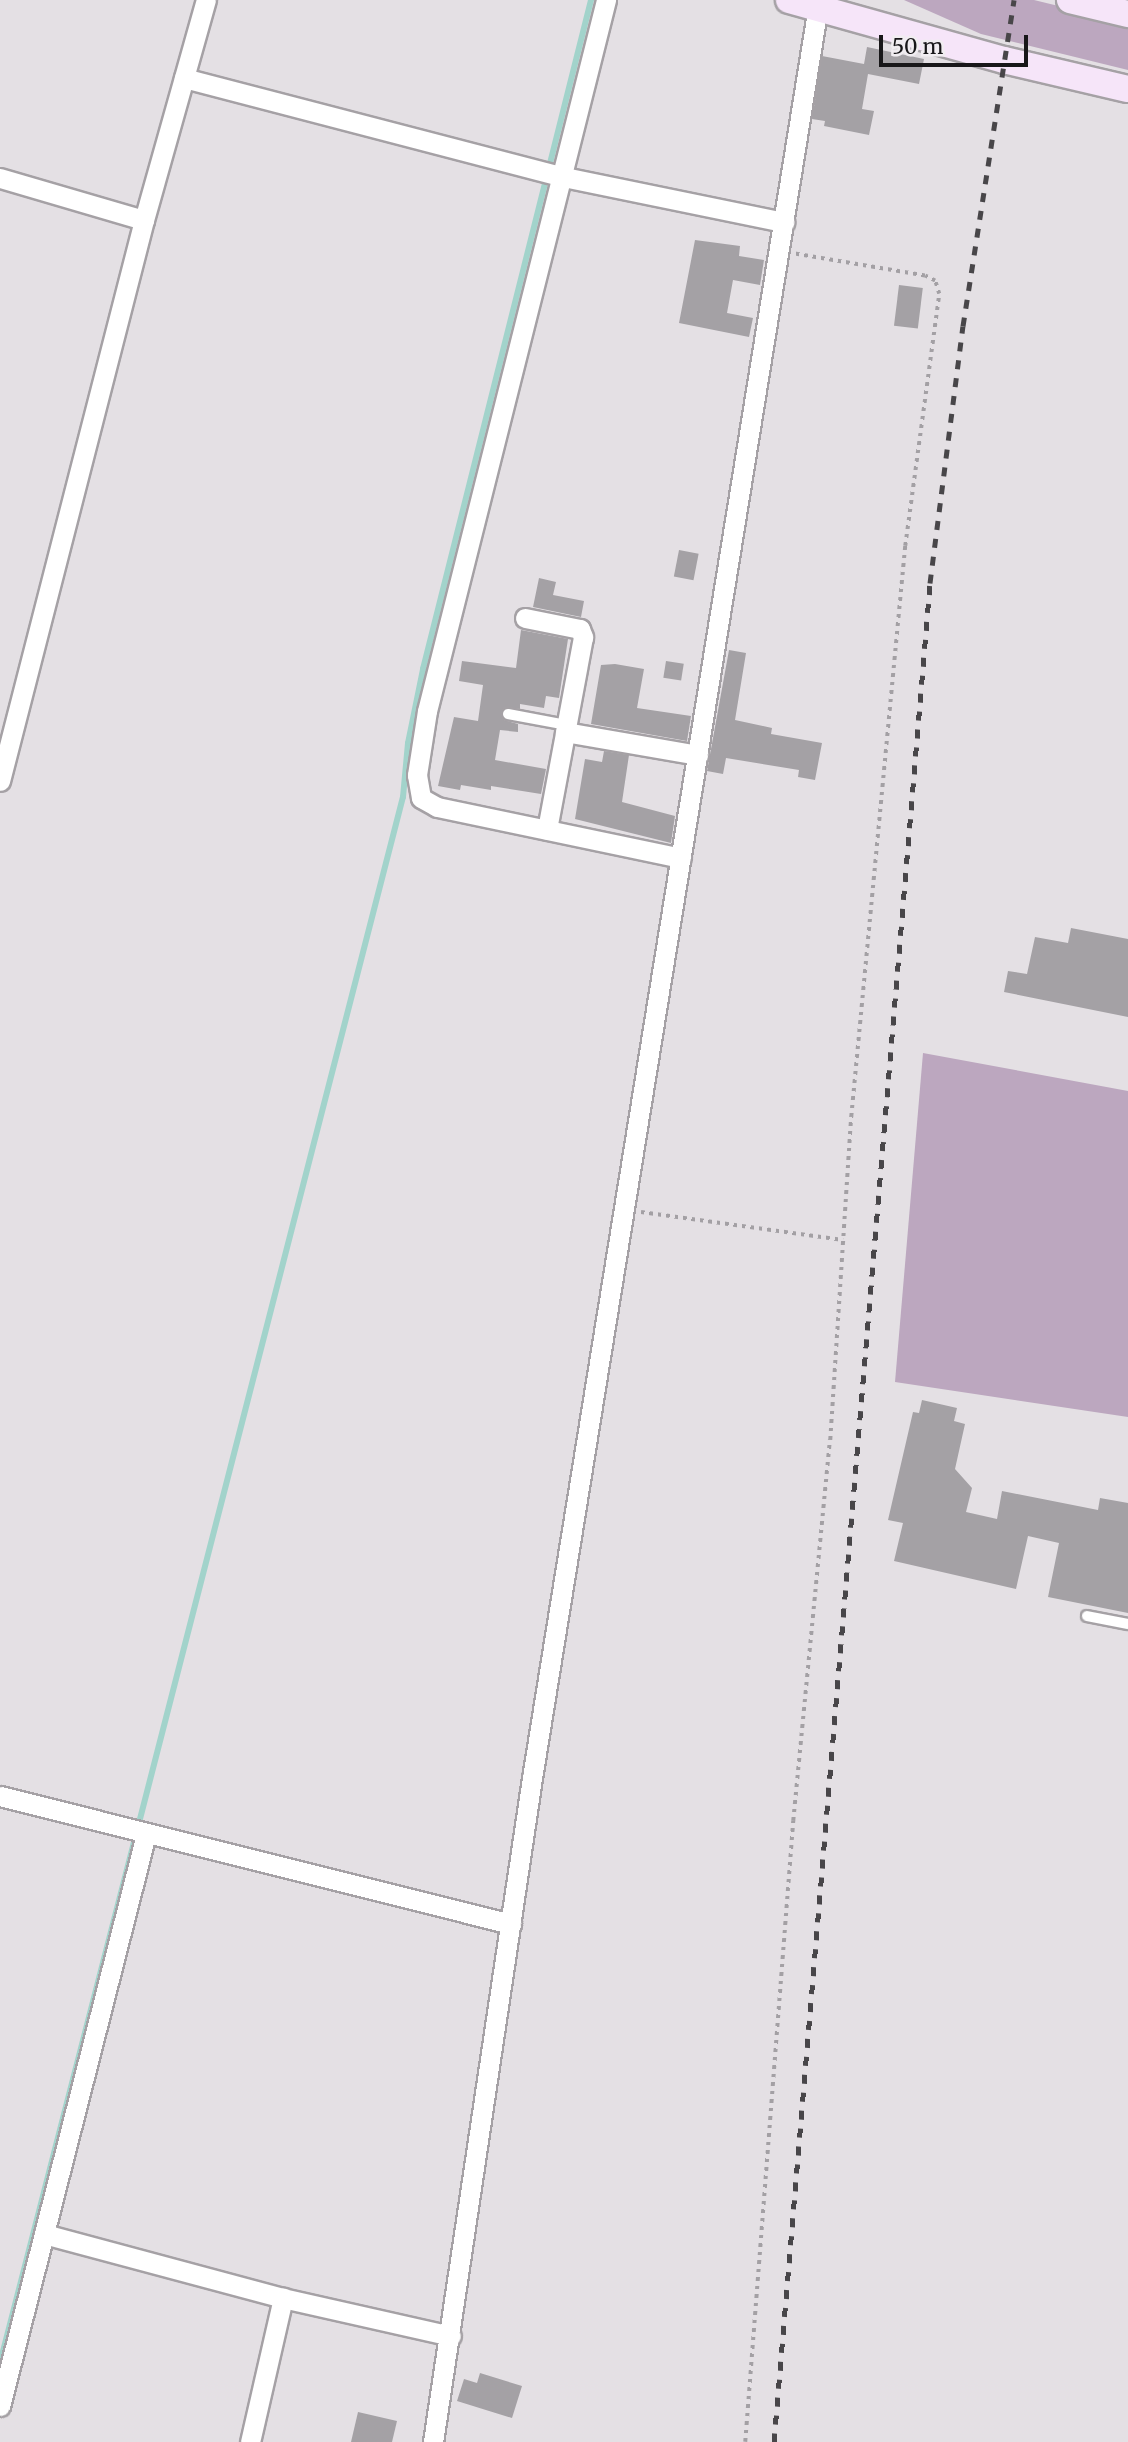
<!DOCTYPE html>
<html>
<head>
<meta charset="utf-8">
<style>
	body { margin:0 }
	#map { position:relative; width:1128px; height:2442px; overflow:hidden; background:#e4e0e4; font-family:Merriweather,serif }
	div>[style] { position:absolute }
	.green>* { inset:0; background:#bca7bf }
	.stream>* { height:6px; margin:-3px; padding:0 3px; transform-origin:3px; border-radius:3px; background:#a2d3cb }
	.building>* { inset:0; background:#a4a1a5; transform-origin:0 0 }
	.path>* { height:3.5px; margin-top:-1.75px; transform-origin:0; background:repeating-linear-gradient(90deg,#a3a0a4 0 3.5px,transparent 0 8.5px) }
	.roads { filter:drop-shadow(2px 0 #a5a1a5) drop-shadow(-2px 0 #a5a1a5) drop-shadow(0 2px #a5a1a5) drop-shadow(0 -2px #a5a1a5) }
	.service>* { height:10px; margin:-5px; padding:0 5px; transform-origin:5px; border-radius:5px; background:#fff }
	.minor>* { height:19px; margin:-9.5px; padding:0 9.5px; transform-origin:9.5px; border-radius:9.5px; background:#fff }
	.secondary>* { height:26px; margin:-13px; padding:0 13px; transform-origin:13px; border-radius:13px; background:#f6e5f9 }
	.rail>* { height:5px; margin-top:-2.5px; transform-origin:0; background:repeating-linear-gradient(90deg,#484649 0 9px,transparent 0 18px) }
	span { translate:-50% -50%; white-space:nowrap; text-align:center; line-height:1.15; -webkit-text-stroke:5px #f1edf1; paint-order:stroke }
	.scale { position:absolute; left:879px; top:35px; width:149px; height:32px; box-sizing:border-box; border:4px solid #181719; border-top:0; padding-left:9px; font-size:21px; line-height:24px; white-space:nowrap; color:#181719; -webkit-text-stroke:5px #f1edf1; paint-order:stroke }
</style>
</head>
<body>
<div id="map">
	<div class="green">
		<div style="clip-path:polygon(904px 0,1034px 0,1128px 23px,1128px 70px,981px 34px)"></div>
		<div style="clip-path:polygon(923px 1053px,1128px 1091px,1128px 1417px,895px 1382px)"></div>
	</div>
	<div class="stream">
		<div style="left:0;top:2363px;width:1617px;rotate:-75.57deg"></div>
		<div style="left:403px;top:797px;width:54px;rotate:-84.7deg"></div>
		<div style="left:408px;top:743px;width:76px;rotate:-78.5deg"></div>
		<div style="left:423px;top:669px;width:690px;rotate:-75.9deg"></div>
	</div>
	<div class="building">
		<div style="clip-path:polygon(867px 47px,924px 59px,919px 84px,868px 74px,862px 109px,874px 111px,869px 135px,824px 126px,825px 121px,812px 119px,822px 56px,864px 64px)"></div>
		<div style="clip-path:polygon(695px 240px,740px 246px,739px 256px,764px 260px,760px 285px,733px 280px,727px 313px,753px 318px,749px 337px,679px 323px)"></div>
		<div style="left:899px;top:285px;width:24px;height:41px;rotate:7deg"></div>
		<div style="left:679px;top:550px;width:20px;height:27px;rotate:11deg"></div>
		<div style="clip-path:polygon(539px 578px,556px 582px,553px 595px,584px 601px,581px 617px,533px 607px)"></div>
		<div style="clip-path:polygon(521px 630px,568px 639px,559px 698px,546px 696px,544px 708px,520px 704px,520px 709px,506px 707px,501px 713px,504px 720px,518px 724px,518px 732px,500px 730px,495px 760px,546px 769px,541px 794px,491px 786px,491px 790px,461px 785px,460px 790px,438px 786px,454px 717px,478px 721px,483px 685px,459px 681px,462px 661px,516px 668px)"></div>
		<div style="clip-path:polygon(729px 650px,746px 653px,735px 720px,772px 728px,771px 734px,822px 743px,815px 780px,798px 777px,799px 770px,726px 758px,723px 774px,707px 771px)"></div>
		<div style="left:666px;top:661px;width:18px;height:17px;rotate:9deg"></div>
		<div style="clip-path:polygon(615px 664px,644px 669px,637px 708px,691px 716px,687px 741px,591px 724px,601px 665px)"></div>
		<div style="clip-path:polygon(604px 751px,629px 755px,622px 802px,675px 816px,671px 843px,575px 819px,585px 759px,602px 762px)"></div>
		<div style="clip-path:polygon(1071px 928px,1128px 939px,1128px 1017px,1004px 992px,1008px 971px,1027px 974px,1035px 937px,1068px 943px)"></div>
		<div style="clip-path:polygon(922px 1400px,957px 1408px,954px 1421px,965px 1424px,955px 1469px,972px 1488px,966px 1512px,997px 1519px,1002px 1491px,1098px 1510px,1100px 1498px,1128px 1503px,1128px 1613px,1048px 1597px,1059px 1543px,1028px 1536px,1016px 1589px,894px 1561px,903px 1523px,888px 1520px,913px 1412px,919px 1413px)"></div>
		<div style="clip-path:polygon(480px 2373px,522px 2386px,512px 2418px,457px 2401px,464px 2379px,477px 2383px)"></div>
		<div style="clip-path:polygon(358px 2412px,397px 2421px,392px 2442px,351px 2442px)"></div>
	</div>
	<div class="path">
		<div style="left:641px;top:1212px;width:204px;rotate:7.9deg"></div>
		<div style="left:745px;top:2442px;width:623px;rotate:-85.58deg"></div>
		<div style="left:793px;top:1821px;width:383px;rotate:-84.5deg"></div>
		<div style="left:830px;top:1440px;width:324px;rotate:-86.3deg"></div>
		<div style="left:851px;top:1117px;width:574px;rotate:-84.6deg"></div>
		<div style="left:905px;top:546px;width:254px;rotate:-82.3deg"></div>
		<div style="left:939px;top:294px;width:14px;rotate:-107deg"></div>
		<div style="left:935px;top:281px;width:11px;rotate:-153deg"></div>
		<div style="left:925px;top:276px;width:132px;rotate:-170.4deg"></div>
	</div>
	<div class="roads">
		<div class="service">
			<div style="left:508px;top:714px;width:59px;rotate:10.7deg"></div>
			<div style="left:1087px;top:1616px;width:42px;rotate:11deg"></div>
		</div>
		<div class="minor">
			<div style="left:606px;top:0;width:733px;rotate:104.13deg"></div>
			<div style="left:427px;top:711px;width:65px;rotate:98.9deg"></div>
			<div style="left:417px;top:775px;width:23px;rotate:80deg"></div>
			<div style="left:421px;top:798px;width:18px;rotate:29deg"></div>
			<div style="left:437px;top:807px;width:249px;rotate:11.8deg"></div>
			<div style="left:184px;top:78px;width:393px;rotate:14.6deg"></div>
			<div style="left:564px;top:177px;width:225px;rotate:11.6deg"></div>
			<div style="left:0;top:178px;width:150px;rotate:16.3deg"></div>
			<div style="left:144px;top:220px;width:579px;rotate:104.4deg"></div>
			<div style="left:144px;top:220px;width:229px;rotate:-74.3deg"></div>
			<div style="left:525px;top:618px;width:56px;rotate:11.3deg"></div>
			<div style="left:580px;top:629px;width:9px;rotate:69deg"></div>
			<div style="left:583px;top:637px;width:196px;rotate:100.6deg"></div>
			<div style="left:565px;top:732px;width:135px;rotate:9.8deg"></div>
			<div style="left:0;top:1796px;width:527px;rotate:14.06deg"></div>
			<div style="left:44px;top:2234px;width:247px;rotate:15deg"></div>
			<div style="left:283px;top:2298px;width:172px;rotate:12.7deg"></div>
			<div style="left:0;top:2406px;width:590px;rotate:-75.68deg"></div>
			<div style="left:250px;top:2442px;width:148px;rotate:-77.1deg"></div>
			<div style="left:433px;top:2442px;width:671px;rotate:-81.52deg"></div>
			<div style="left:532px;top:1778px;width:1801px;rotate:-80.83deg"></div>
		</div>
		<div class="secondary">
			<div style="left:789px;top:0;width:223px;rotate:15.6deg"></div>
			<div style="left:1004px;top:60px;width:127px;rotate:13.2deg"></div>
			<div style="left:1070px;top:0;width:60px;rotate:13.6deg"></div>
		</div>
	</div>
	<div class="rail">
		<div style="left:774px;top:2442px;width:1866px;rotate:-85.2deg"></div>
		<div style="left:930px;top:583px;width:259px;rotate:-82.7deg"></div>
		<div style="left:963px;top:326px;width:330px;rotate:-81.1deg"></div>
	</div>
	<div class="scale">50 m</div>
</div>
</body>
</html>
